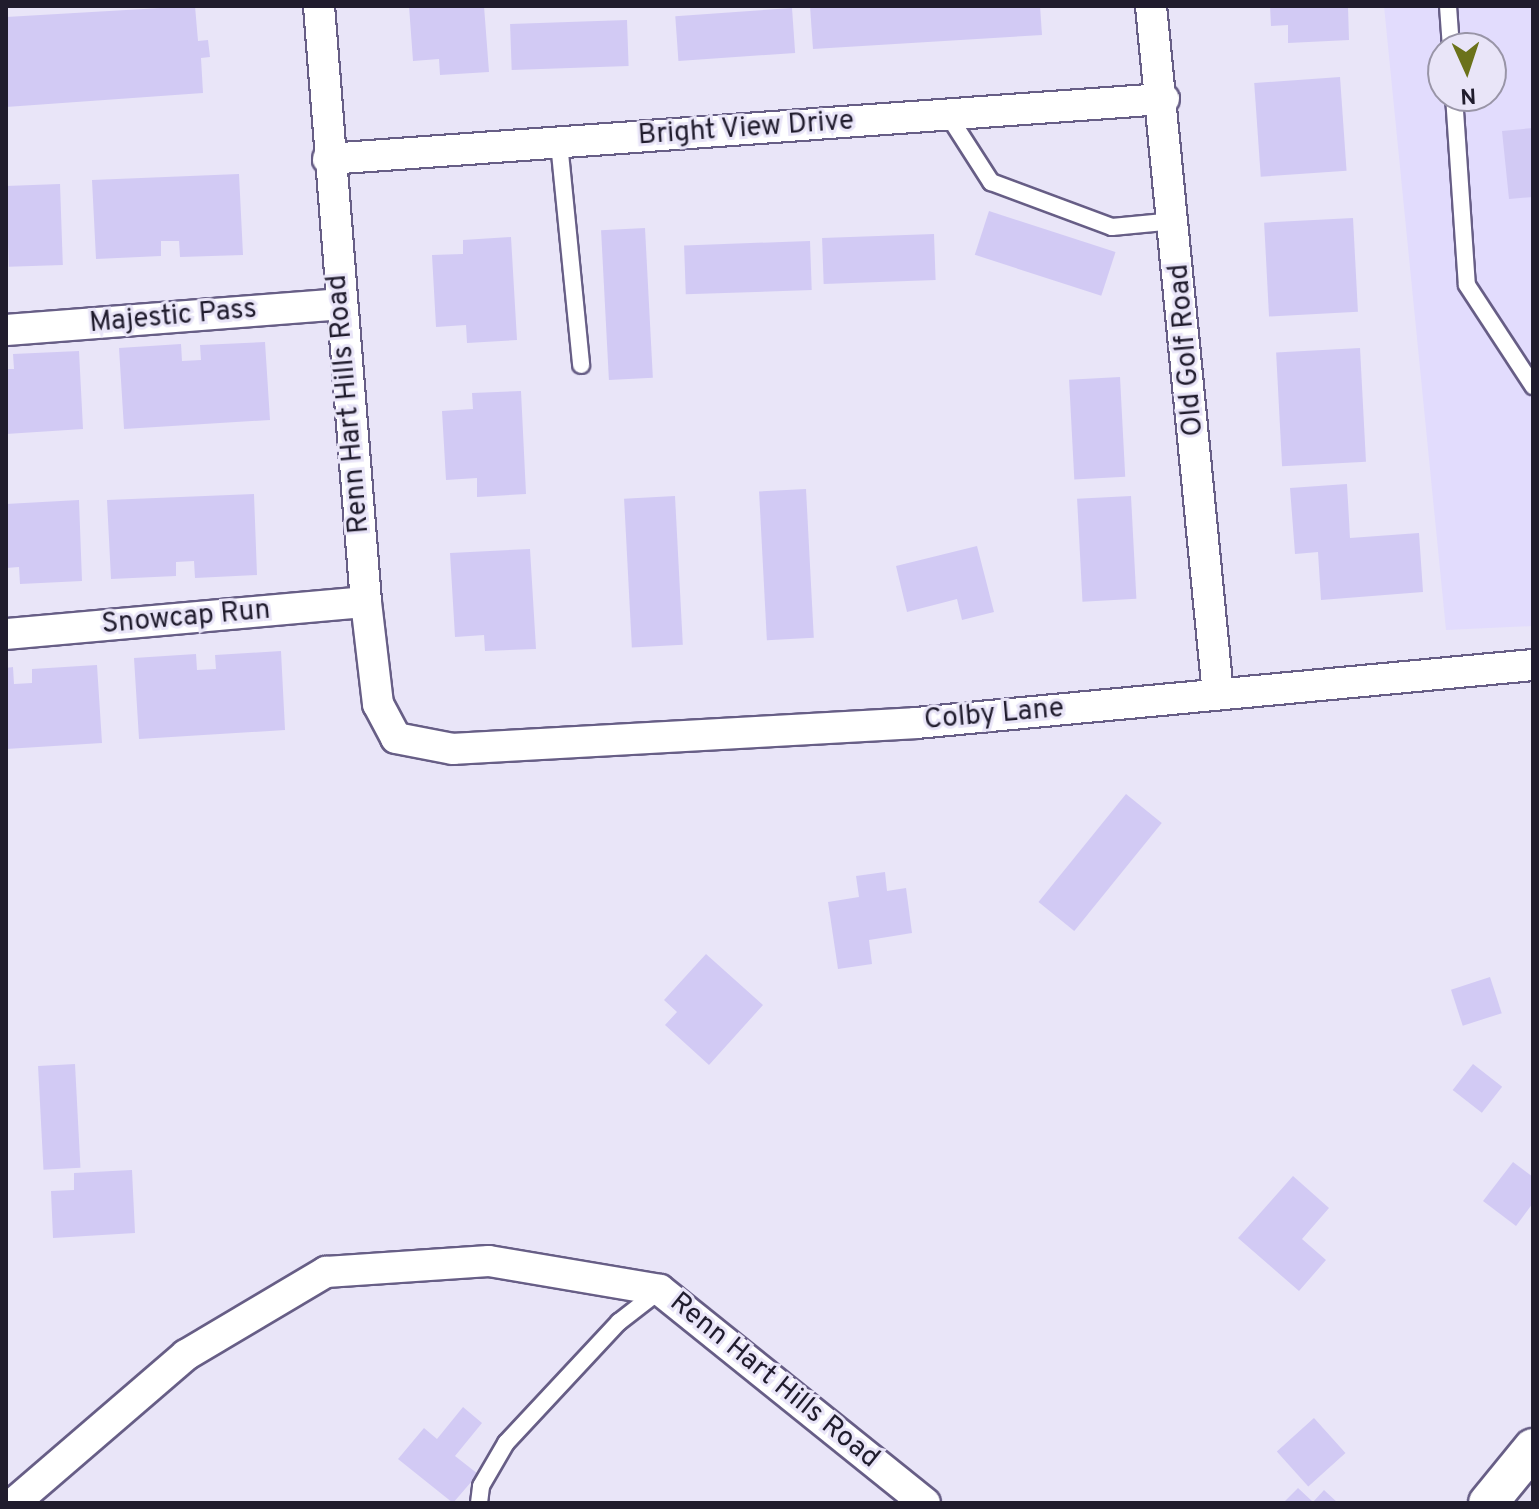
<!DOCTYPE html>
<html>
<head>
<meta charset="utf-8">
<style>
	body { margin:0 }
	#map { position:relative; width:1539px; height:1509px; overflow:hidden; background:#e9e5f8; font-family:Overpass,sans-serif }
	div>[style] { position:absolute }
	.built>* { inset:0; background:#e2dcfd }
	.building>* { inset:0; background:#d2caf4; transform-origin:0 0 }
	.roads { filter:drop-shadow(2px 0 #675e86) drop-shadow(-2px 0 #675e86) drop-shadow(0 2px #675e86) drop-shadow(0 -2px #675e86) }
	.service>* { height:16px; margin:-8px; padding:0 8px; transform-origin:8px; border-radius:8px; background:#fff }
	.minor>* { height:30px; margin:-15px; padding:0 15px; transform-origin:15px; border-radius:15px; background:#fff }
	.tertiary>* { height:38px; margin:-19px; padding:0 19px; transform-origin:19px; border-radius:19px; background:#fff }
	span { translate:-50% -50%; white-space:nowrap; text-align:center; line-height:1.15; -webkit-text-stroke:6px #e9e5f8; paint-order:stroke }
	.street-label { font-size:28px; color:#201c2d }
	.frame { position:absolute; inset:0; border:8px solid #201c2d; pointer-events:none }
	.north { position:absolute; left:1427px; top:32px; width:80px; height:80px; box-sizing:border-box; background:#e9e5f8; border:2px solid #9995a7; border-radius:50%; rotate:177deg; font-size:22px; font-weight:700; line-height:32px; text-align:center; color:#201c2d }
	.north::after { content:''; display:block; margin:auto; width:28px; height:36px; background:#6b721a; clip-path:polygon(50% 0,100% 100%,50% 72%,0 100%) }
</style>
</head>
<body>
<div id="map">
	<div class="built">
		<div style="clip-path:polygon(evenodd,1384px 6px,1533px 6px,1533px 626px,1446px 630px,1384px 6px,1443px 48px,1491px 48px,1491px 96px,1443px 96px,1443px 48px)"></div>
	</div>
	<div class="building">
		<div style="clip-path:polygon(195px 6px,198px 41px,208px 40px,210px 57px,201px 58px,203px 93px,6px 107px,6px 17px)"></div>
		<div style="clip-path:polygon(409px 6px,484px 6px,489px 72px,440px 75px,439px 59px,413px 61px)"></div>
		<div style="clip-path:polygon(810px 6px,1040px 6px,1042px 35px,813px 49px)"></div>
		<div style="clip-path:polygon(1270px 6px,1348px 6px,1349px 40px,1288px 43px,1288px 25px,1271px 26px)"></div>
		<div style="left:792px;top:8px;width:45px;height:117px;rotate:86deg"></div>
		<div style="left:627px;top:20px;width:46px;height:117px;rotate:88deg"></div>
		<div style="left:1340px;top:77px;width:94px;height:86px;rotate:86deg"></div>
		<div style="clip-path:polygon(1533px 128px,1533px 197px,1509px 199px,1502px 131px)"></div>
		<div style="clip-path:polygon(239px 174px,243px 255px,180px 257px,179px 241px,161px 241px,161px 256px,96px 259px,92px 180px)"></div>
		<div style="left:60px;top:184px;width:81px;height:54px;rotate:88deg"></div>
		<div style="left:989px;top:211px;width:133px;height:46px;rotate:18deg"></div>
		<div style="left:1353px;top:218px;width:94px;height:89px;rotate:87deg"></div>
		<div style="left:645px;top:228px;width:150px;height:44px;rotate:87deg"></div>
		<div style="left:934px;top:234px;width:46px;height:112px;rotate:88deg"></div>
		<div style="clip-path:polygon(511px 237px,517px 340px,467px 343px,466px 325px,436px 327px,432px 255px,463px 254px,463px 240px)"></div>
		<div style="left:810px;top:241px;width:49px;height:126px;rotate:88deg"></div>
		<div style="clip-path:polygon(265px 342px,270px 420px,124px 429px,119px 348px,181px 344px,182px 361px,201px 360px,200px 345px)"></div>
		<div style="left:1360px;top:348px;width:114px;height:84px;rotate:87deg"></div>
		<div style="clip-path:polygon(79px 351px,83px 429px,6px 434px,6px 369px,14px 369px,13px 354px)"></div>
		<div style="left:1120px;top:377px;width:100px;height:51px;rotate:87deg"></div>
		<div style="clip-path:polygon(521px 391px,526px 494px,477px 497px,477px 478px,446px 480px,442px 411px,473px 409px,472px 393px)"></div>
		<div style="clip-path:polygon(1347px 484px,1350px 538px,1419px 533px,1423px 592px,1321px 600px,1318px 552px,1295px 554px,1290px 488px)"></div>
		<div style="left:806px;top:489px;width:149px;height:47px;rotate:87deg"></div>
		<div style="clip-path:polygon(254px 494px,257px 575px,195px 578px,194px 561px,176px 562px,176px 576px,111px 579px,107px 500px)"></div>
		<div style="left:675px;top:496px;width:149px;height:51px;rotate:87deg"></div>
		<div style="left:1131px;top:496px;width:103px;height:54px;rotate:87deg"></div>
		<div style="clip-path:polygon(79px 500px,82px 581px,20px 584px,19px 567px,6px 568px,6px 504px)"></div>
		<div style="clip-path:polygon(977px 546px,994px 612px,962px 620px,957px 599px,907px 612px,896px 566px)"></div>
		<div style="clip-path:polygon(530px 549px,536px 649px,485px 651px,484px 635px,455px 637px,450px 553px)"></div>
		<div style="clip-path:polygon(281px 651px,285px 730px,139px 739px,134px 658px,196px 654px,197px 670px,216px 669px,215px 655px)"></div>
		<div style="clip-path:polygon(97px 665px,102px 743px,6px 749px,6px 668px,13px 667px,14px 684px,32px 683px,32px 669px)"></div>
		<div style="left:1126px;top:794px;width:46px;height:139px;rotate:39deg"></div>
		<div style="clip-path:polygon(885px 872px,887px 891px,906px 888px,912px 933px,869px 940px,872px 964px,838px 969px,828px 902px,859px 897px,856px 876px)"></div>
		<div style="clip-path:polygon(706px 954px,763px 1005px,709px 1065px,665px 1025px,677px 1012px,664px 1000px)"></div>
		<div style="left:1490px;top:977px;width:38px;height:41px;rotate:72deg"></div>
		<div style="left:75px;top:1064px;width:104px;height:37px;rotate:87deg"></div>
		<div style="left:1473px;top:1064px;width:37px;height:33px;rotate:38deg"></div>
		<div style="clip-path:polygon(1513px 1162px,1533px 1177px,1533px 1203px,1516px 1226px,1483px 1201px)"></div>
		<div style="clip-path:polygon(132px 1170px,135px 1233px,53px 1238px,51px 1191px,74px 1190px,74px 1173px)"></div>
		<div style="clip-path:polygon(1293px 1176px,1329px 1208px,1302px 1239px,1326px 1260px,1299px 1291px,1238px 1238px)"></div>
		<div style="clip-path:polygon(463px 1407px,482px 1423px,455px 1456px,478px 1474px,453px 1503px,398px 1459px,424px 1428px,437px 1439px)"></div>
		<div style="left:1314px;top:1418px;width:47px;height:50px;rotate:48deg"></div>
		<div style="clip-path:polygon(1298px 1488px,1313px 1502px,1324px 1490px,1338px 1503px,1283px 1503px)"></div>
	</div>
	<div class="roads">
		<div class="service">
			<div style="left:1448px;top:6px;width:42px;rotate:85.9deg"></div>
			<div style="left:1454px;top:96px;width:189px;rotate:86.1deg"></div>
			<div style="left:1467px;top:285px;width:121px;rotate:56.8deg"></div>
			<div style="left:948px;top:115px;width:80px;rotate:57.3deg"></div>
			<div style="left:991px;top:182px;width:129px;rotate:20.4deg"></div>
			<div style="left:1112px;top:227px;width:63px;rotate:-5.4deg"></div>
			<div style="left:559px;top:143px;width:223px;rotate:84.3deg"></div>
			<div style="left:479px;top:1503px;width:17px;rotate:-83deg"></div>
			<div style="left:481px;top:1486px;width:50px;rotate:-59.8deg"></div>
			<div style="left:506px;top:1443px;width:166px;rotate:-47deg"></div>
			<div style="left:619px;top:1322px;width:51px;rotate:-37.8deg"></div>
		</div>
		<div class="minor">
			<div style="left:319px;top:6px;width:598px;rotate:85.49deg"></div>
			<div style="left:366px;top:602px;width:103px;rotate:83.3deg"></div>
			<div style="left:378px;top:704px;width:38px;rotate:62deg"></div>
			<div style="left:396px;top:738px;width:58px;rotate:10.9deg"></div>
			<div style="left:453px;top:749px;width:464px;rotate:-3.2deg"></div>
			<div style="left:916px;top:723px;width:620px;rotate:-5.37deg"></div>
			<div style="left:1151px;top:6px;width:691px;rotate:84.44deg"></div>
			<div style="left:328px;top:159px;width:838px;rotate:-4.11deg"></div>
			<div style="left:6px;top:330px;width:336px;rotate:-4.4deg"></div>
			<div style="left:6px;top:634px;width:361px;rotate:-5.1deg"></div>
			<div style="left:14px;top:1503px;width:227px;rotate:-40.7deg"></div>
			<div style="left:186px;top:1355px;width:163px;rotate:-30.7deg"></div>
			<div style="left:326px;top:1272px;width:163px;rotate:-3.9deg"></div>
			<div style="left:489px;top:1261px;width:173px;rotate:9.6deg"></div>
			<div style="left:660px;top:1290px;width:340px;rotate:38.8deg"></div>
		</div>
		<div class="tertiary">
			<div style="left:1488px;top:1503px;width:71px;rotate:-50.7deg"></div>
		</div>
	</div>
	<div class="street-label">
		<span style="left:746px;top:129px;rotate:-4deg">Bright View Drive</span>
		<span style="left:173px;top:317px;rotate:-5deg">Majestic Pass</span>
		<span style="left:1187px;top:350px;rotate:-95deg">Old Golf Road</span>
		<span style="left:349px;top:404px;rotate:-95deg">Renn Hart Hills Road</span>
		<span style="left:186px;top:618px;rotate:-5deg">Snowcap Run</span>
		<span style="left:994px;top:715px;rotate:-5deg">Colby Lane</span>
		<span style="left:774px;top:1381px;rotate:39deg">Renn Hart Hills Road</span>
	</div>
	<div class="frame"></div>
	<div class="north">N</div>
</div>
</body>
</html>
